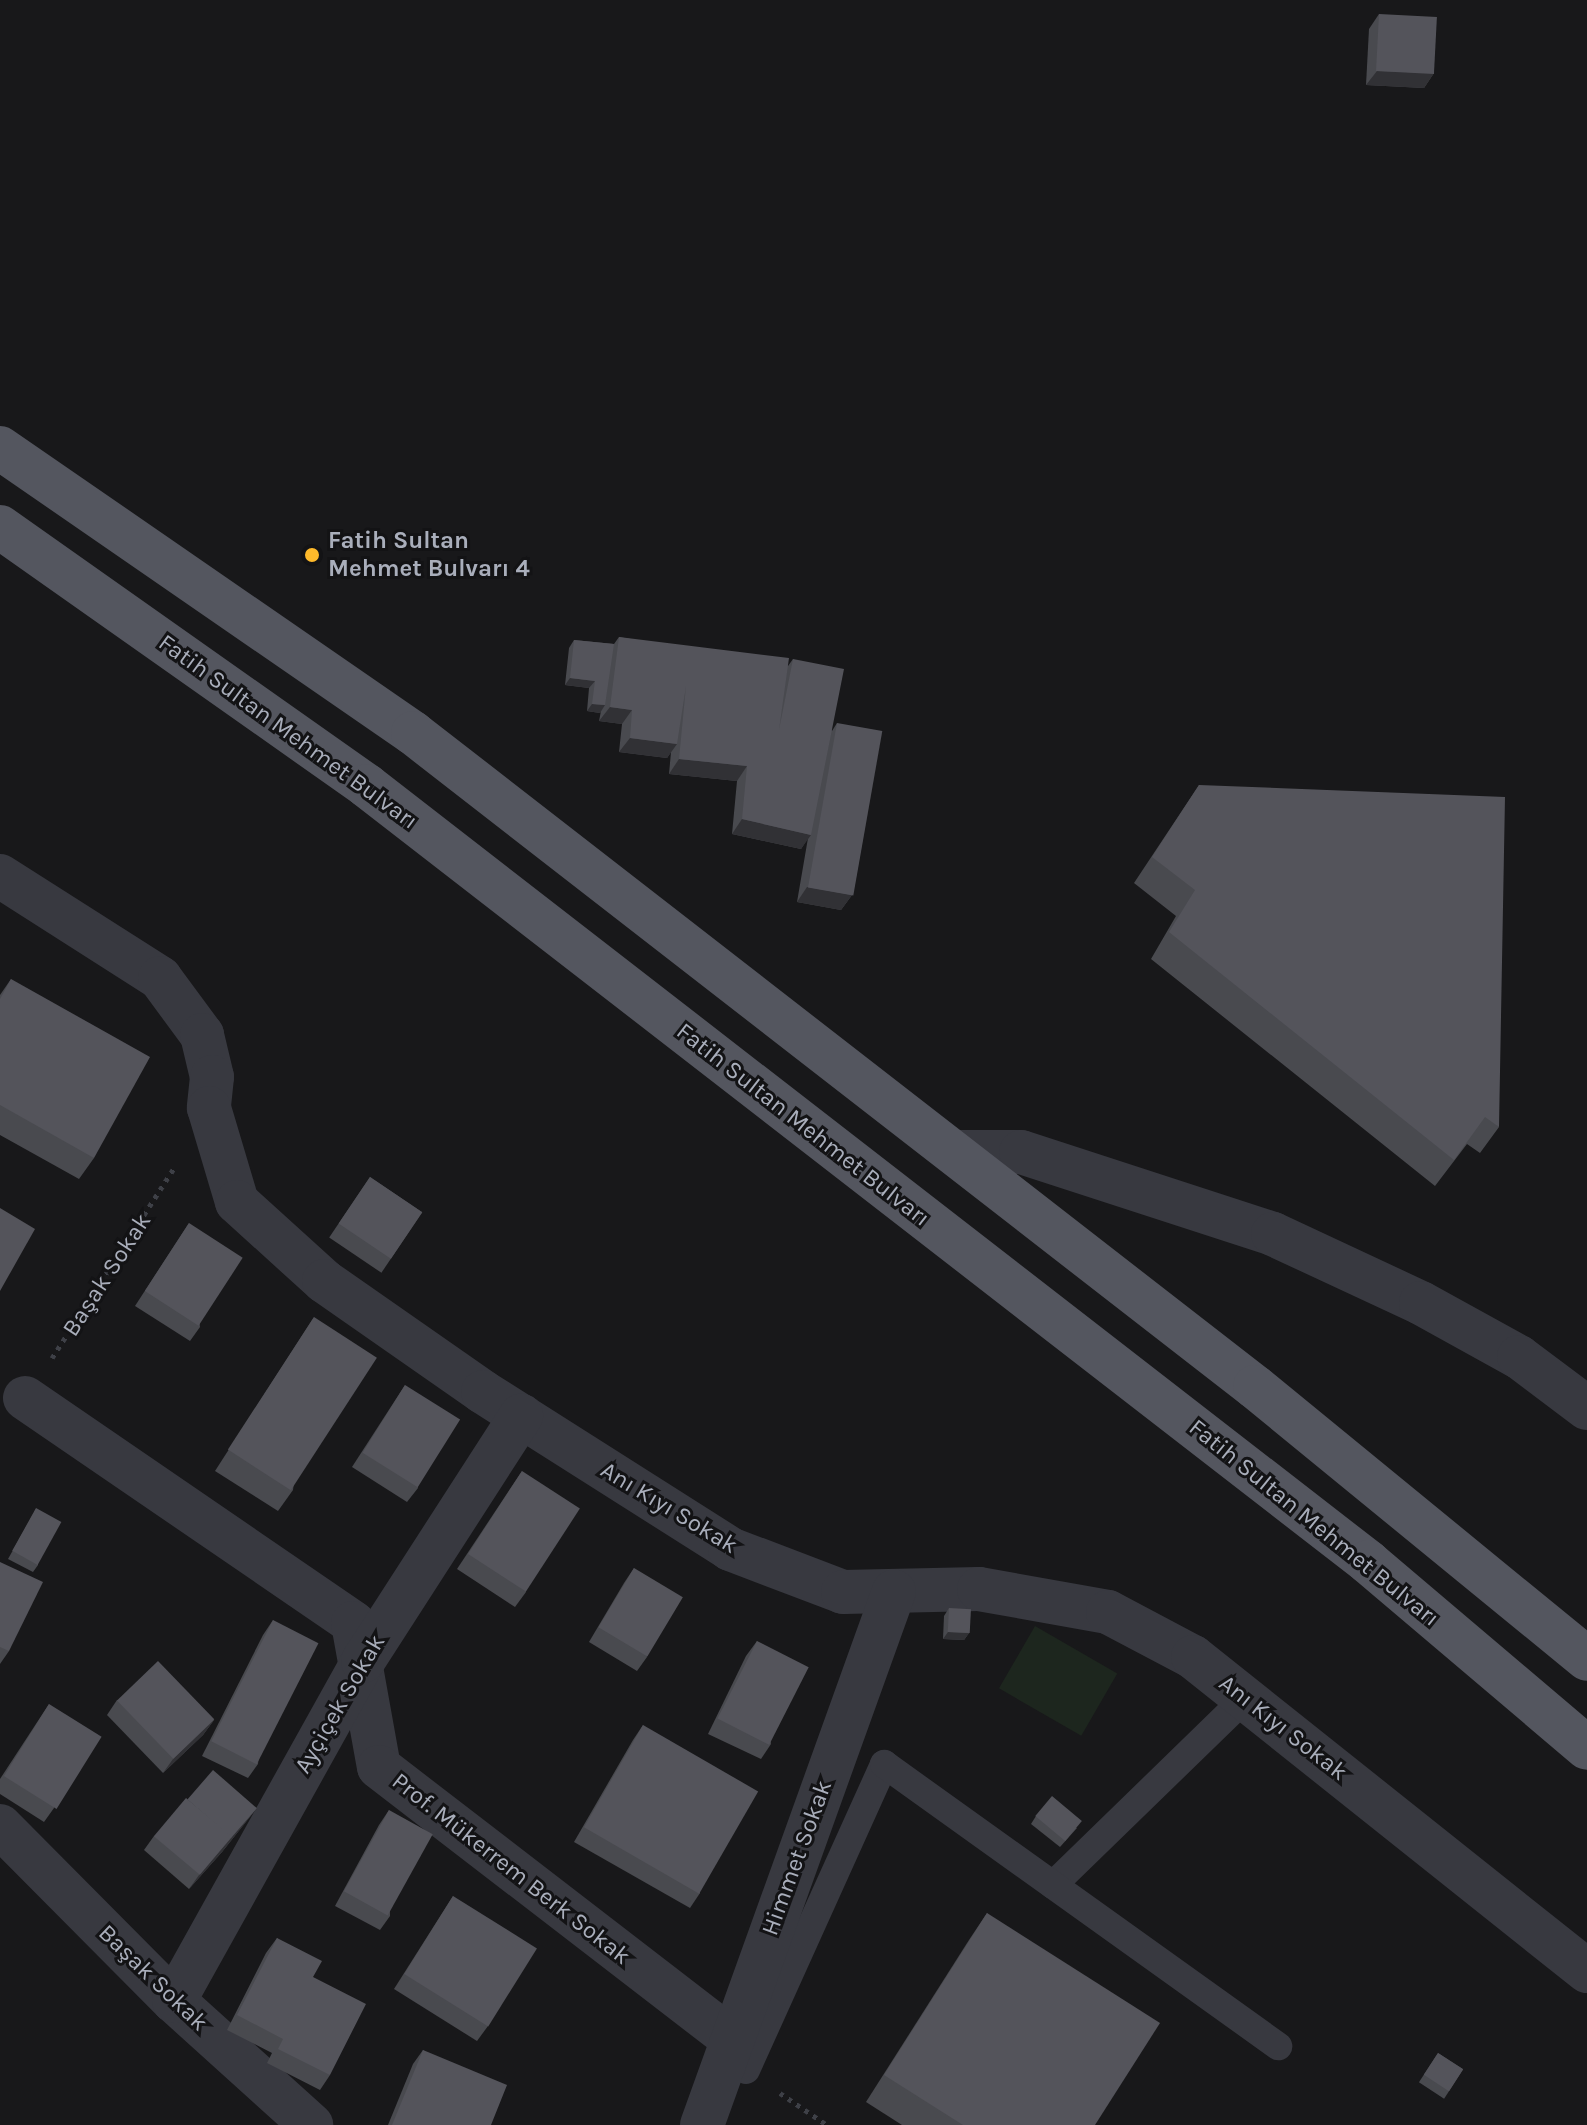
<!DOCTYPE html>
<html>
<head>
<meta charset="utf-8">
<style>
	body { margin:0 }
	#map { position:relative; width:1587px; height:2125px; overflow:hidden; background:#18181a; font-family:Karla,sans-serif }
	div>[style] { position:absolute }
	.green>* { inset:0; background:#1d261e; transform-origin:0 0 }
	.path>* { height:5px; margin-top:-2.5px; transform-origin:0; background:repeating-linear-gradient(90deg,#3e4047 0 4px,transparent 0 10px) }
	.service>* { height:28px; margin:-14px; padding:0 14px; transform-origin:14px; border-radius:14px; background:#383940 }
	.minor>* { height:44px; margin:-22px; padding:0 22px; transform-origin:22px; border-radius:22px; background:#383940 }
	.tertiary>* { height:44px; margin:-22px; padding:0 22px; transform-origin:22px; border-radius:22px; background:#383940 }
	.primary>* { height:44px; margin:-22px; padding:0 22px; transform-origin:22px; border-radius:22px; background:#54565f }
	.wall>* { inset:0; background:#494a4f; transform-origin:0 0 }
	.shaded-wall>* { inset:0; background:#313135 }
	.building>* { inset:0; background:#54545b; transform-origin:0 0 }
	.dots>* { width:22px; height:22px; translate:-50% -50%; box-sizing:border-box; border:4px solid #131315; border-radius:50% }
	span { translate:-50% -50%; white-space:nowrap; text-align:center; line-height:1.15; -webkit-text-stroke:6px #131315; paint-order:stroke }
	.poi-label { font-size:24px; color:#a9aebb; font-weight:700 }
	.left { translate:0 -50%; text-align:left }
	.street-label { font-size:24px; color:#a9aebb }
</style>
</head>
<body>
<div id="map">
	<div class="green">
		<div style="left:1035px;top:1626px;width:95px;height:72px;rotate:30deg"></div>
	</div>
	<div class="path">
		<div style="left:52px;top:1358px;width:229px;rotate:-57.3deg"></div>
		<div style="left:780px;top:2093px;width:57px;rotate:34.2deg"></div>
	</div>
	<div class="service">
		<div style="left:1053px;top:1885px;width:268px;rotate:-44.2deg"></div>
		<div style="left:746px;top:2070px;width:336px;rotate:-65.7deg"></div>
		<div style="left:884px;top:1764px;width:485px;rotate:35.6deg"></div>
	</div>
	<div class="minor">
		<div style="left:0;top:876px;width:190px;rotate:32.5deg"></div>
		<div style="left:160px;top:978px;width:71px;rotate:53.6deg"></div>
		<div style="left:202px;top:1035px;width:43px;rotate:76.6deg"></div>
		<div style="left:212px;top:1077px;width:31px;rotate:96deg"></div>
		<div style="left:209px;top:1108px;width:98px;rotate:73.4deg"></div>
		<div style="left:237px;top:1202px;width:118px;rotate:42.2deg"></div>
		<div style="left:324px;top:1281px;width:194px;rotate:34.9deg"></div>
		<div style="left:483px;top:1392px;width:293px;rotate:32.4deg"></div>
		<div style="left:730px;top:1549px;width:121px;rotate:20.8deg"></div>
		<div style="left:843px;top:1592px;width:136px;rotate:-1.3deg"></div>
		<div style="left:979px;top:1589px;width:131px;rotate:10.1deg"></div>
		<div style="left:1108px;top:1612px;width:96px;rotate:27.9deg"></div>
		<div style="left:1193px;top:1657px;width:504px;rotate:38.55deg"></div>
		<div style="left:25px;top:1398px;width:398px;rotate:34.4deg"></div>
		<div style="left:353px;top:1623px;width:146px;rotate:79.8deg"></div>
		<div style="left:379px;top:1767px;width:446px;rotate:37.6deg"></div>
		<div style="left:0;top:1826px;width:247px;rotate:45.2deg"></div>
		<div style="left:174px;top:2001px;width:185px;rotate:42.1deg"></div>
		<div style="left:174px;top:2001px;width:389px;rotate:-60.9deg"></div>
		<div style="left:363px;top:1661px;width:292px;rotate:-57.2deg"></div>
		<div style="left:702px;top:2125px;width:567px;rotate:-70.22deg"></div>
	</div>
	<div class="tertiary">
		<div style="left:957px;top:1152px;width:64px"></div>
		<div style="left:1021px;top:1152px;width:265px;rotate:18deg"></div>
		<div style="left:1273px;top:1234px;width:163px;rotate:25deg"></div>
		<div style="left:1421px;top:1303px;width:112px;rotate:28.9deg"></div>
		<div style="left:1519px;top:1357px;width:85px;rotate:36.9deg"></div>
	</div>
	<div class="primary">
		<div style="left:0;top:448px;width:502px;rotate:34.61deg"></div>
		<div style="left:413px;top:733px;width:1066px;rotate:37.84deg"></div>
		<div style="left:1255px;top:1387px;width:429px;rotate:39.3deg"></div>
		<div style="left:0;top:527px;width:449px;rotate:35.2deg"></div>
		<div style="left:367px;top:786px;width:1267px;rotate:37.78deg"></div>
		<div style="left:1368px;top:1562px;width:287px;rotate:40.3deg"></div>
	</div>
	<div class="wall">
		<div style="clip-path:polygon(1379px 14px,1434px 73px,1424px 88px,1366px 85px,1369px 29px)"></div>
		<div style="clip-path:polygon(619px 637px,788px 666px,793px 659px,832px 731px,837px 723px,852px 895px,841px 910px,797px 902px,808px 838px,801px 849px,732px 834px,737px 781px,669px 774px,671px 752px,667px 758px,619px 752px,622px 724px,599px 721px,601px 711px,600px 713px,587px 711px,589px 688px,565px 685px,569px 648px,574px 640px,614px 644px)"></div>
		<div style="clip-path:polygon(1199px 785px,1499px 1127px,1480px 1153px,1467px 1144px,1435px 1186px,1151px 959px,1176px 916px,1134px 883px)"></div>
		<div style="clip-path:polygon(11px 979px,94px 1158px,79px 1179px,0 1135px,0 995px)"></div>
		<div style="left:370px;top:1177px;width:63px;height:73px;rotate:34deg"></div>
		<div style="clip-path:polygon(189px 1223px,200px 1327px,190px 1341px,135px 1306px)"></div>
		<div style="clip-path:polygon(314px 1317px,293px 1490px,278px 1511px,215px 1471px)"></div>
		<div style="clip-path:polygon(405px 1385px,418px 1488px,407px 1502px,352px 1467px)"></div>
		<div style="clip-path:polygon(522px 1471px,526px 1592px,515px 1607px,457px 1569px)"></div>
		<div style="clip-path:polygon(36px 1509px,38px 1565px,33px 1572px,8px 1559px)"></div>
		<div style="clip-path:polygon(0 1562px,9px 1651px,0 1664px)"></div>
		<div style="clip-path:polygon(634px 1568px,647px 1657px,637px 1671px,589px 1642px,624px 1583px)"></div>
		<div style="clip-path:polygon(949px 1608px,969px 1633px,964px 1640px,943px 1639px,944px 1616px)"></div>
		<div style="clip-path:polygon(273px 1620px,258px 1764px,248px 1778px,202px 1756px,263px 1635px)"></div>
		<div style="clip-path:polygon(757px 1641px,771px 1744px,761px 1759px,708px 1734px,746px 1656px)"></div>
		<div style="clip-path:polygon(117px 1700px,214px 1720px,203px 1735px,163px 1773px,107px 1715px)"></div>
		<div style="clip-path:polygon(49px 1704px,54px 1808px,44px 1822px,0 1794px,0 1779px)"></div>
		<div style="clip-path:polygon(643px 1725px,700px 1893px,690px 1908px,574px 1842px,633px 1740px)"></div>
		<div style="clip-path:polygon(257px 1808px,222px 1852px,189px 1889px,144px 1850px,154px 1836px)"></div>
		<div style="clip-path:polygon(389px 1810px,390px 1916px,380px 1930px,335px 1906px,379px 1825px)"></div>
		<div style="clip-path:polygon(1036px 1816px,1077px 1828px,1060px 1847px,1031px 1824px)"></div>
		<div style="clip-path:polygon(453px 1896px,488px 2026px,477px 2041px,394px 1989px)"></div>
		<div style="clip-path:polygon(987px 1913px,1095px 2125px,902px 2125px,866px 2102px,969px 1940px)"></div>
		<div style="clip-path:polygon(277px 1938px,313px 1977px,330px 2075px,320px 2090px,267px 2063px,272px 2053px,227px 2030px,266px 1953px)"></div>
		<div style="clip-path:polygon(423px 2050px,491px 2125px,388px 2125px,413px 2064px)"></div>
		<div style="left:1438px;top:2053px;width:30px;height:35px;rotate:33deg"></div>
	</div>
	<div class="shaded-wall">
		<div style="clip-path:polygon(1377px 71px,1434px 73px,1424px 88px,1366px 85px)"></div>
		<div style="clip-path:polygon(570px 678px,595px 681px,589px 688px,565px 685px)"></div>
		<div style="clip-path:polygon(592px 704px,605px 705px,600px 713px,587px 711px)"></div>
		<div style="clip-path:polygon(610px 707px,632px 710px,622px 724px,599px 721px)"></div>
		<div style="clip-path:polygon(630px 738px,677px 744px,667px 758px,619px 752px)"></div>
		<div style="clip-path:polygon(679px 759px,747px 766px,737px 781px,669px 774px)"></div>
		<div style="clip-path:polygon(742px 819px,811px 835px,801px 849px,732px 834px)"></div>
		<div style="clip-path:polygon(807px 887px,852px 895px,841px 910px,797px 902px)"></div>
		<div style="clip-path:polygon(948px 1632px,969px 1633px,964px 1640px,943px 1639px)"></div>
		<div style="clip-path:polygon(214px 1720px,203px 1735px,163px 1773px,173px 1759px)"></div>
		<div style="clip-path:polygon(257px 1808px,222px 1852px,189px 1889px,199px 1875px)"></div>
	</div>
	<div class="building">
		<div style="left:1379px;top:14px;width:58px;height:57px;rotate:3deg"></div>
		<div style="clip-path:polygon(619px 637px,789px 658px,779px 730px,793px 659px,844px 669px,811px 835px,742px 819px,747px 766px,679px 759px,686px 686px,677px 744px,630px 738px,632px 710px,610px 707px)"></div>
		<div style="clip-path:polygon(574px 640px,614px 644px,605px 705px,592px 704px,595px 681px,570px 678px)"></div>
		<div style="left:837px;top:723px;width:46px;height:167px;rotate:10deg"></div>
		<div style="clip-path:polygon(1199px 785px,1505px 797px,1499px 1127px,1485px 1117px,1454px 1160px,1169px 932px,1195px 890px,1152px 857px)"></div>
		<div style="clip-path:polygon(11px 979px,150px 1057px,94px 1158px,0 1105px,0 999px)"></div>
		<div style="left:370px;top:1177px;width:63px;height:56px;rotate:34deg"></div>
		<div style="clip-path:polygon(0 1208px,35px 1229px,0 1291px)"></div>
		<div style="left:189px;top:1223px;width:64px;height:81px;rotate:33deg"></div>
		<div style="left:314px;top:1317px;width:75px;height:158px;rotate:33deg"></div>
		<div style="left:405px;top:1385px;width:65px;height:80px;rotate:32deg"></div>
		<div style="left:522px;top:1471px;width:69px;height:99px;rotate:33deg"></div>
		<div style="left:36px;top:1508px;width:29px;height:49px;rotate:29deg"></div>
		<div style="clip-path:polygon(0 1562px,43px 1582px,9px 1651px,0 1647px)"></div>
		<div style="left:634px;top:1568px;width:57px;height:69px;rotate:31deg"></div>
		<div style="left:949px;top:1608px;width:22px;height:24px;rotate:3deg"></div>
		<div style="left:273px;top:1620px;width:51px;height:136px;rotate:27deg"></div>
		<div style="left:757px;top:1641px;width:58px;height:87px;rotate:27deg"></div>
		<div style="left:158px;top:1661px;width:81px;height:57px;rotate:46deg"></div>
		<div style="left:49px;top:1704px;width:62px;height:85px;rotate:32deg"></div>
		<div style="left:643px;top:1725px;width:133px;height:118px;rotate:30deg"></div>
		<div style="left:213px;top:1770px;width:58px;height:39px;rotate:41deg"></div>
		<div style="left:1052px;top:1796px;width:39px;height:26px;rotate:40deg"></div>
		<div style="left:186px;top:1798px;width:60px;height:50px;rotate:40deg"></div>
		<div style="left:389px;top:1810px;width:50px;height:93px;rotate:29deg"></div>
		<div style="left:453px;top:1896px;width:99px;height:92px;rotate:32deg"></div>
		<div style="clip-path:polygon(987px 1913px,1160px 2023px,1095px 2125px,963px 2125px,884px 2075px)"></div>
		<div style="clip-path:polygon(277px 1938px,322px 1961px,313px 1977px,366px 2004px,330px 2075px,278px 2049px,283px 2039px,237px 2015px)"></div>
		<div style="clip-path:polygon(423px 2050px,507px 2085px,491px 2125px,392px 2125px)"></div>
		<div style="left:1438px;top:2053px;width:30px;height:26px;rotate:33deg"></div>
	</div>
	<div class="dots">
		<div style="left:312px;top:555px;background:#ffba2b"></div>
	</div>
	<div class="poi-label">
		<span class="left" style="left:328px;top:555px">Fatih Sultan<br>Mehmet Bulvarı 4</span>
	</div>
	<div class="street-label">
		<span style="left:288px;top:732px;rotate:36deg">Fatih Sultan Mehmet Bulvarı</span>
		<span style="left:803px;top:1125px;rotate:38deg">Fatih Sultan Mehmet Bulvarı</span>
		<span style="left:107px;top:1275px;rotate:-57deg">Başak Sokak</span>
		<span style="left:669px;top:1508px;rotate:31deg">Anı Kıyı Sokak</span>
		<span style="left:1314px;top:1523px;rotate:39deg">Fatih Sultan Mehmet Bulvarı</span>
		<span style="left:340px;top:1704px;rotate:-60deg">Ayçiçek Sokak</span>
		<span style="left:1283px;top:1728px;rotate:38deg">Anı Kıyı Sokak</span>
		<span style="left:797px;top:1858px;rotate:-70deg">Himmet Sokak</span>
		<span style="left:511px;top:1869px;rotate:38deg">Prof. Mükerrem Berk Sokak</span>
		<span style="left:153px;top:1978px;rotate:44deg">Başak Sokak</span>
	</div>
</div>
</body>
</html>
